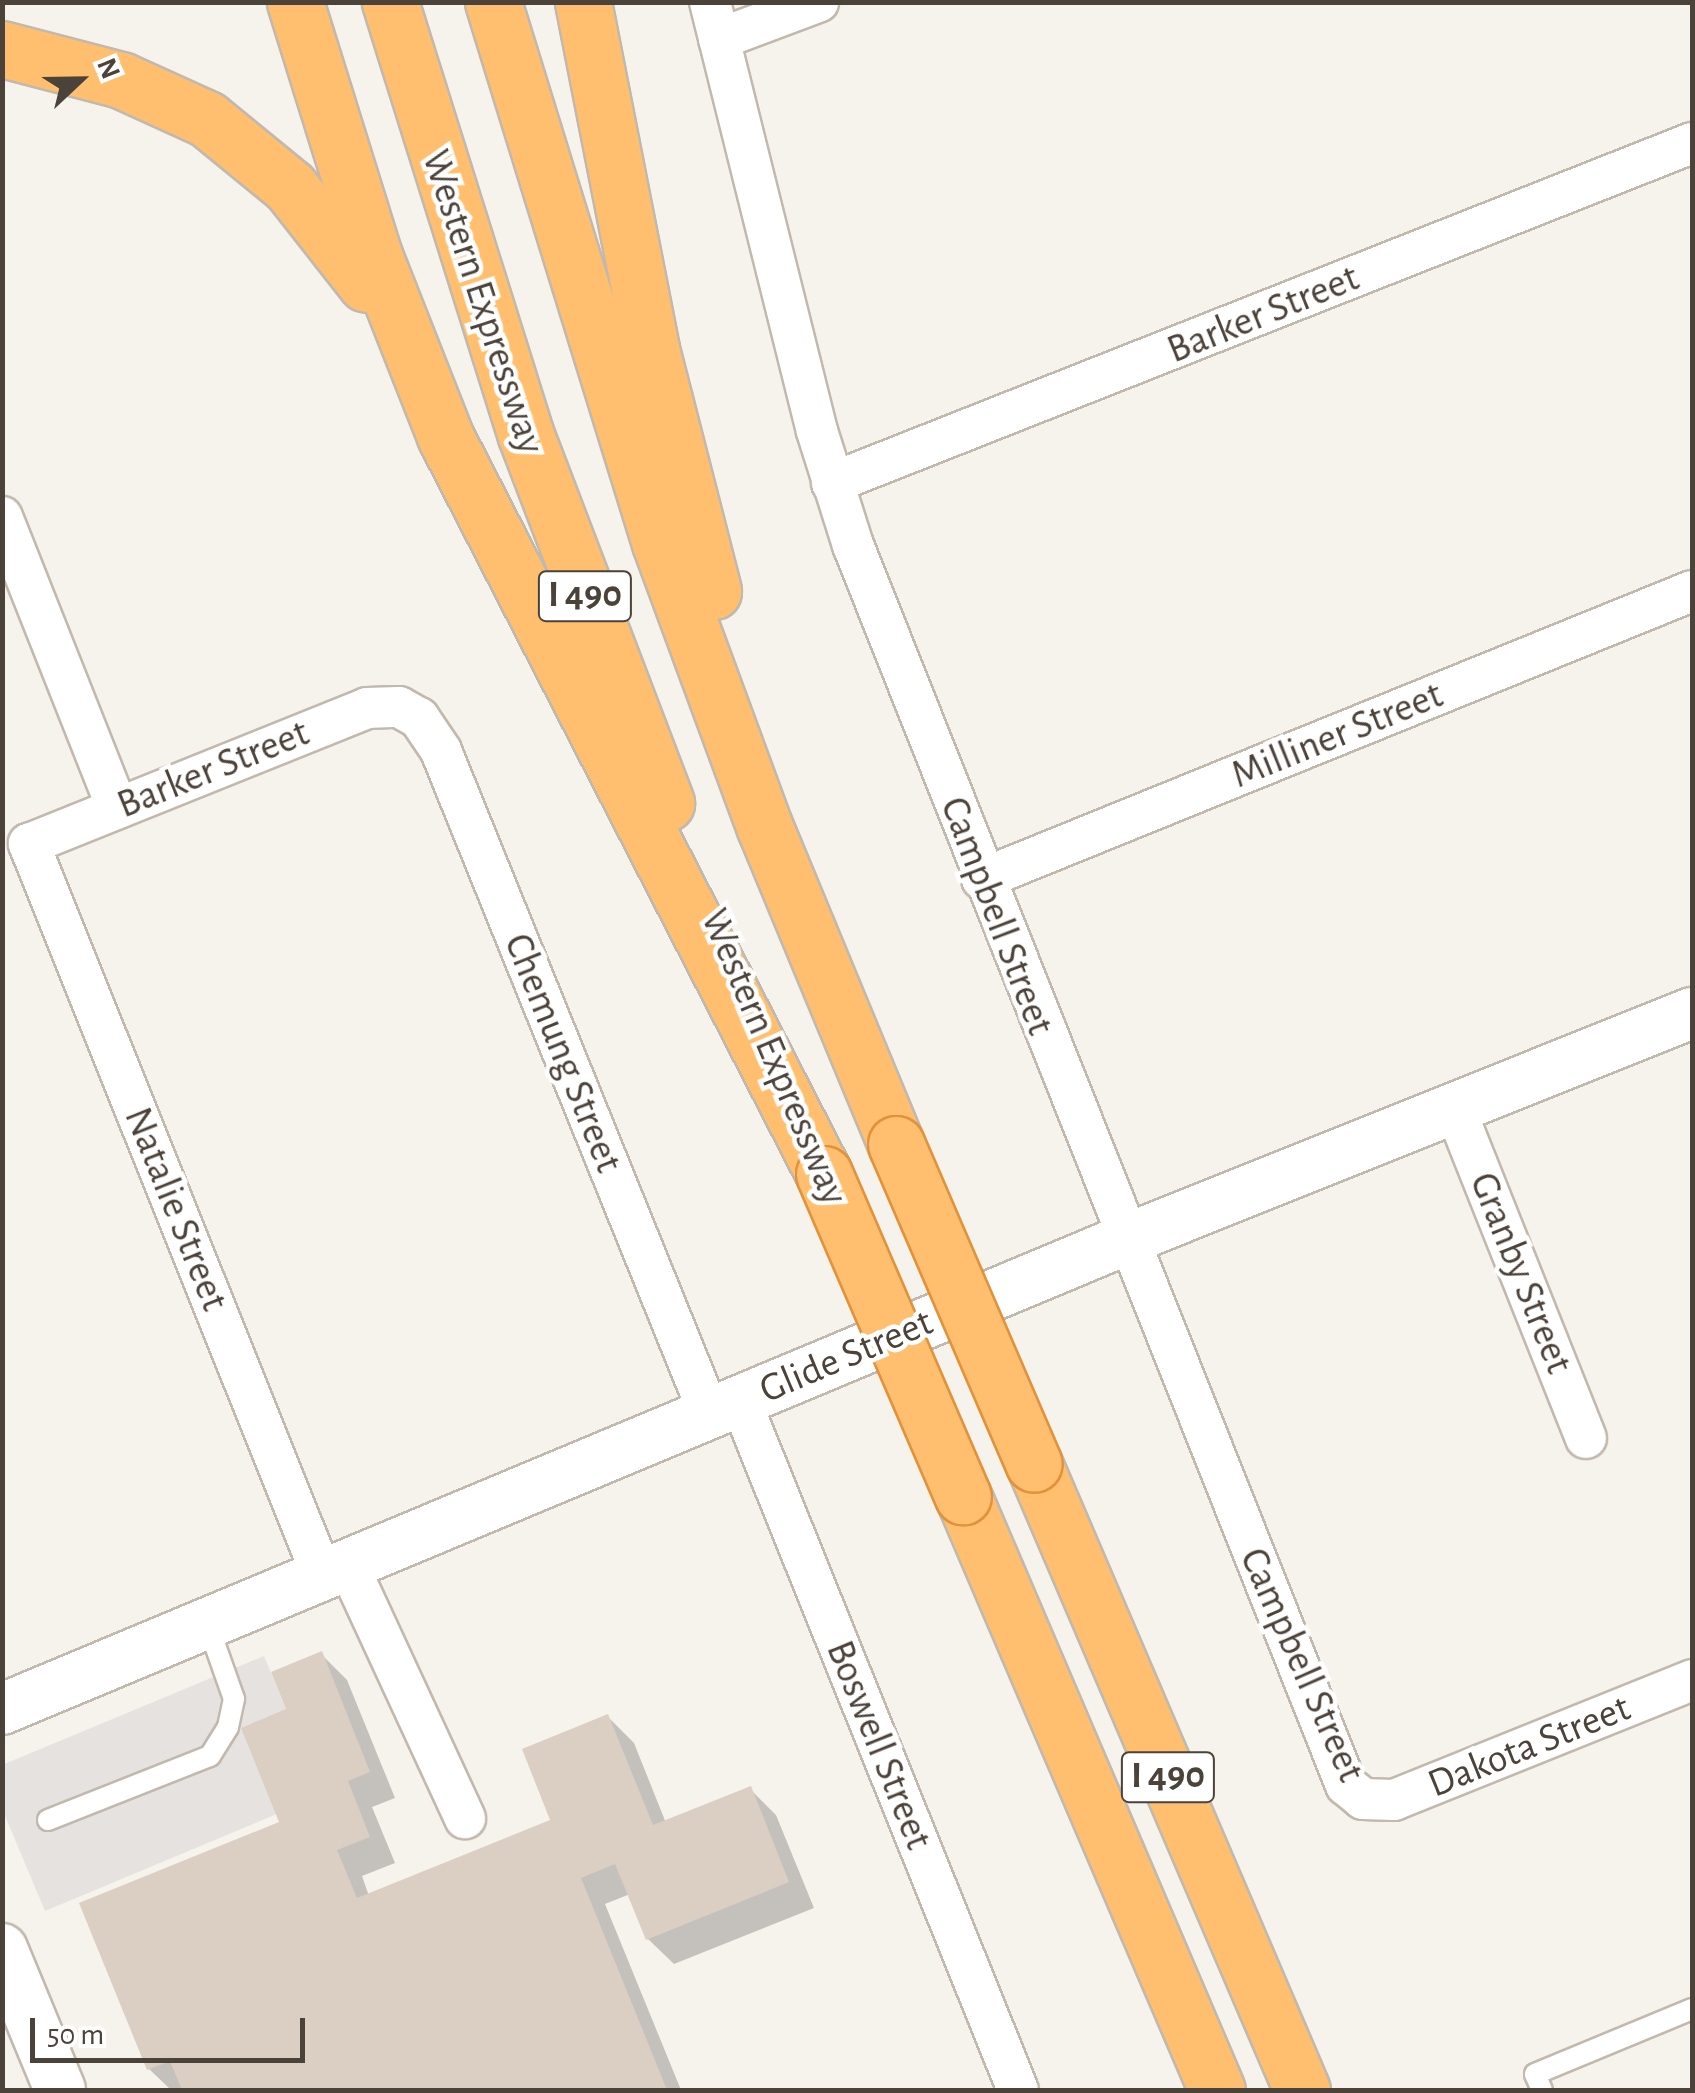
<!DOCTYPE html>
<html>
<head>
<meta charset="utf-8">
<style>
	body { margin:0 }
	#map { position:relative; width:1695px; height:2093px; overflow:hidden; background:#f6f2ec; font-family:"Alegreya Sans",sans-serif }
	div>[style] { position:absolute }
	.parking>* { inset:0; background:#e5e2e0 }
	.shadow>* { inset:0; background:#0003 }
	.building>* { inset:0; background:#dbcfc4 }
	.roads { filter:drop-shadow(2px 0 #c2b9ae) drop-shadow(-2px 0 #c2b9ae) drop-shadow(0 2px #c2b9ae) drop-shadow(0 -2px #c2b9ae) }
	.service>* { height:20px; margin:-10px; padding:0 10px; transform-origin:10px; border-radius:10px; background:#fff }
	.minor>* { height:40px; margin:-20px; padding:0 20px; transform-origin:20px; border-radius:20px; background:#fff }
	.tertiary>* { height:50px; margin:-25px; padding:0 25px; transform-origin:25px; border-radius:25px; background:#fff }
	.motorway>* { height:55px; margin:-27.5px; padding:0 27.5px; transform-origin:27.5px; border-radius:27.5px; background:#ffbf6e }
	.bridges { filter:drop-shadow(2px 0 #e1923b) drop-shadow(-2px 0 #e1923b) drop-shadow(0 2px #e1923b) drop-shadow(0 -2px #e1923b) }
	.motorway-bridge>* { height:55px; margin:-27.5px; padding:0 27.5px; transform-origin:27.5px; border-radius:27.5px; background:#ffbf6e }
	span { translate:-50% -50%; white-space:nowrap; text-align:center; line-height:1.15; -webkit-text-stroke:9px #fff; paint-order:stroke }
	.shield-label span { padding:2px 8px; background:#fff; border:2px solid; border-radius:8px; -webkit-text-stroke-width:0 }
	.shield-label { font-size:38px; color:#4b4239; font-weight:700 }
	.street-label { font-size:40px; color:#4b4239 }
	.frame { position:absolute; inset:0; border:5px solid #4b4239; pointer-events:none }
	.north { position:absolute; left:30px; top:30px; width:100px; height:100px; -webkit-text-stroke:8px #fff; paint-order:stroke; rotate:68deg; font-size:28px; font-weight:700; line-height:40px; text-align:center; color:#4b4239 }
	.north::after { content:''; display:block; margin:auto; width:35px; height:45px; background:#4b4239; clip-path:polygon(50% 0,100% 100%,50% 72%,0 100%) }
	.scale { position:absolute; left:30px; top:2018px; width:275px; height:45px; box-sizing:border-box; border:5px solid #4b4239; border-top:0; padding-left:12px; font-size:30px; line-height:35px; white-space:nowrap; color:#4b4239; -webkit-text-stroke:8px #fff; paint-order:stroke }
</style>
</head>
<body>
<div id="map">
	<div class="parking">
		<div style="clip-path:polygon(264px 1656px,286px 1709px,277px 1814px,45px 1911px,3px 1811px,2px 1765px)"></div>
	</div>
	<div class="shadow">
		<div style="clip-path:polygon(321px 1654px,347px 1680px,395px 1798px,372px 1807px,395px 1863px,362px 1876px,369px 1896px,554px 1821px,608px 1717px,634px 1743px,666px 1823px,750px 1789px,776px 1815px,814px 1908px,674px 1964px,648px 1939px,630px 1894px,605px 1904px,681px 2090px,171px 2090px,149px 2069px,283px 1824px,290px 1710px)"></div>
	</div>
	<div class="building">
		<div style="clip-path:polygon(322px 1651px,370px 1772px,348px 1781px,370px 1837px,337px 1850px,357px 1898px,550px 1820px,522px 1749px,608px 1714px,653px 1825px,751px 1786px,789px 1882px,646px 1940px,615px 1864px,581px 1878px,667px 2090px,182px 2090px,170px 2061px,147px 2070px,79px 1903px,279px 1822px,241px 1728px,286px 1709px,271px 1672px)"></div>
	</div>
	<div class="roads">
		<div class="service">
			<div style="left:48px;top:1820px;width:174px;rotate:-21.6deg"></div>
			<div style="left:210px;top:1756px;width:34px;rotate:-58deg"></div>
			<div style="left:228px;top:1727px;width:29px;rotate:-78deg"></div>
			<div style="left:234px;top:1699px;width:78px;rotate:-109.4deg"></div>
			<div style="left:1542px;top:2090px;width:17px;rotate:-114deg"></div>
			<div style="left:1535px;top:2074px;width:170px;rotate:-22.5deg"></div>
		</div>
		<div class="minor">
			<div style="left:710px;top:2px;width:442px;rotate:76deg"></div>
			<div style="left:817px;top:431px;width:120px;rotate:72.5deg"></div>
			<div style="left:853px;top:545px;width:1334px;rotate:68.32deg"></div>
			<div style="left:1346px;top:1785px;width:22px;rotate:39deg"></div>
			<div style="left:1363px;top:1799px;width:31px;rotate:2deg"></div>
			<div style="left:1394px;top:1800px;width:321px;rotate:-21.9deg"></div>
			<div style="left:719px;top:39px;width:106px;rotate:-20.5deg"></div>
			<div style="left:832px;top:483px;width:925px;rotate:-21.57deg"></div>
			<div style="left:2px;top:517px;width:313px;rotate:68.4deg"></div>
			<div style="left:982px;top:879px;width:766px;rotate:-22.08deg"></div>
			<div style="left:1455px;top:1109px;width:354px;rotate:68.3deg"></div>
			<div style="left:740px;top:1400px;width:744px;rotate:68.06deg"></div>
			<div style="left:348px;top:1565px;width:279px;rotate:65.2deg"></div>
			<div style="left:322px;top:1575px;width:788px;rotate:-111.84deg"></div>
			<div style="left:29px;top:844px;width:364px;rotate:-21.9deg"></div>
			<div style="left:367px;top:708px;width:32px;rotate:-2deg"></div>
			<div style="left:399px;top:707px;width:23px;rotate:29deg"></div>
			<div style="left:419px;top:718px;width:40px;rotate:56deg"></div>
			<div style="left:441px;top:751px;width:714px;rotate:67.96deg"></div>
		</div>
		<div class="tertiary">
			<div style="left:2px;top:1709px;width:1217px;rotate:-22.67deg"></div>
			<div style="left:1125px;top:1240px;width:611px;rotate:-21.82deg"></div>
			<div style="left:2px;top:1949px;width:152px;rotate:67.6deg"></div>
		</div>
		<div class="motorway">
			<div style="left:295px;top:2px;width:263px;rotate:72.7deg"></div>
			<div style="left:373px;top:253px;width:197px;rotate:68.5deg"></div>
			<div style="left:445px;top:436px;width:830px;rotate:62.82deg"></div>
			<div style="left:390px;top:2px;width:452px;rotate:72.6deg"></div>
			<div style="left:525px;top:433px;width:396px;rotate:69.1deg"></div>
			<div style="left:493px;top:2px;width:566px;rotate:72.85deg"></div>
			<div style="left:660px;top:543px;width:304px;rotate:69.8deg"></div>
			<div style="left:765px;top:828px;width:342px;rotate:67.5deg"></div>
			<div style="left:583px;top:2px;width:354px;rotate:78.9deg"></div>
			<div style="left:651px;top:349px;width:250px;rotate:75.6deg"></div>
			<div style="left:2px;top:49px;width:123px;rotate:14.6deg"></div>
			<div style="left:121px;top:80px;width:94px;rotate:24.4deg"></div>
			<div style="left:207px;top:119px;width:107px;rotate:39.3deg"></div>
			<div style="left:290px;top:187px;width:123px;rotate:51.9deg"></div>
			<div style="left:1034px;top:1464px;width:681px;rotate:66.82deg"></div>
			<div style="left:963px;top:1496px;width:646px;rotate:66.85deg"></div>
		</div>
	</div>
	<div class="bridges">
		<div class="motorway-bridge">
			<div style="left:896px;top:1144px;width:348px;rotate:66.7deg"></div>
			<div style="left:824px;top:1174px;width:351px;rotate:66.7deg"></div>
		</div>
	</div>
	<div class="shield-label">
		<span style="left:585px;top:596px">I 490</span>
		<span style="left:1168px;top:1777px">I 490</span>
	</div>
	<div class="street-label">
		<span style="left:483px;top:302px;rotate:72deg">Western Expressway</span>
		<span style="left:1263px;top:314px;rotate:-22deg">Barker Street</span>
		<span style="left:1337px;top:735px;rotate:-22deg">Milliner Street</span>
		<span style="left:213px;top:769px;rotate:-22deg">Barker Street</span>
		<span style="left:997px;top:916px;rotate:69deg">Campbell Street</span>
		<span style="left:563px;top:1053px;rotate:68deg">Chemung Street</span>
		<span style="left:774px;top:1057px;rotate:67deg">Western Expressway</span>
		<span style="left:176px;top:1209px;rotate:68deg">Natalie Street</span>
		<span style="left:1521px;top:1273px;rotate:68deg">Granby Street</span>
		<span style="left:846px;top:1356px;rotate:-23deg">Glide Street</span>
		<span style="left:1302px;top:1665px;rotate:66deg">Campbell Street</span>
		<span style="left:879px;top:1745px;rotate:68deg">Boswell Street</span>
		<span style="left:1529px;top:1746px;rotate:-22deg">Dakota Street</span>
	</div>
	<div class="frame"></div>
	<div class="north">N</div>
	<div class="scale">50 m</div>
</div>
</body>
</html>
